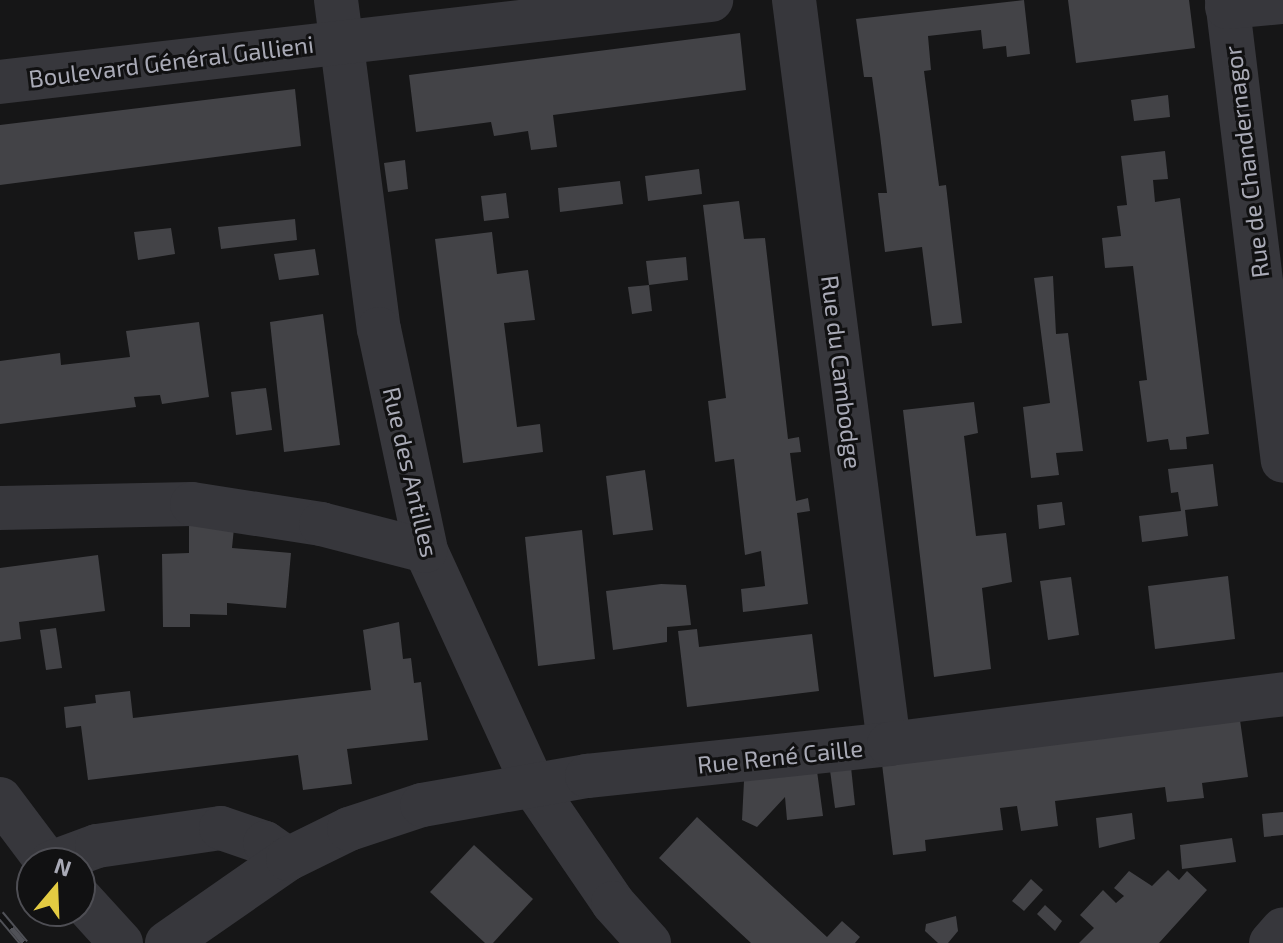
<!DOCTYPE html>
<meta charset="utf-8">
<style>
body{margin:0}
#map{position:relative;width:1283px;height:943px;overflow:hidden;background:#161617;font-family:"Exo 2",sans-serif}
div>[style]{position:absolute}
.building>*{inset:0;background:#434347}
.minor>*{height:44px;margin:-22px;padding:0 22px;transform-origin:22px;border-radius:22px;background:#37373c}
.rail>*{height:9px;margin-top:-4.5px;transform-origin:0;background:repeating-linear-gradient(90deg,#111112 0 18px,#505157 0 36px);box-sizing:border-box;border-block:2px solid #505157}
span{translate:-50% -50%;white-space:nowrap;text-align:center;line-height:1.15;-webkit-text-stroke:6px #111112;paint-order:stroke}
.street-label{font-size:24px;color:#a9aab6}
.north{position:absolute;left:16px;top:847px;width:80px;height:80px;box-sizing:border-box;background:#111112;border:2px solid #4e4e54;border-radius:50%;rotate:19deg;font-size:22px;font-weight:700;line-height:32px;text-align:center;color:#a9aab6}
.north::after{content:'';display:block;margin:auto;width:28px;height:36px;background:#e3cb42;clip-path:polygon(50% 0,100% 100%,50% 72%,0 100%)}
</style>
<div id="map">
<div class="building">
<i style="clip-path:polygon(1024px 0,1030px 54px,1007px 57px,1006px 46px,983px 49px,981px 30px,928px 36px,931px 70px,924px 71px,939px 186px,946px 185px,962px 323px,932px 326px,922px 247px,885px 252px,878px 193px,887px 193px,880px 135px,872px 77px,864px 77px,856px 19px)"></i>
<i style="clip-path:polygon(1068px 0,1189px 0,1195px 48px,1076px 63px)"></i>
<i style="clip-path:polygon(740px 33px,746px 90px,553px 115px,557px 147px,531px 150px,528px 131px,494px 136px,491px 122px,416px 132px,409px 75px)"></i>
<i style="clip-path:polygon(295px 89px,301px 146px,0 185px,0 125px)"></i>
<i style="clip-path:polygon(1168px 95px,1170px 117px,1134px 121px,1131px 100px)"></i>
<i style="clip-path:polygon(1165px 151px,1168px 179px,1153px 180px,1155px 202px,1180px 198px,1209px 434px,1186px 437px,1187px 449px,1170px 450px,1168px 439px,1147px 442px,1139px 381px,1147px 380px,1133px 266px,1105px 268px,1102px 238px,1121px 236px,1117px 206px,1127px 205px,1121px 156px)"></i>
<i style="clip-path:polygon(405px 160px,408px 189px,388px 192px,384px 163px)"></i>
<i style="clip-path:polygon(699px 169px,702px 194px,648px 201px,645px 176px)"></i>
<i style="clip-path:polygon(620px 181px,623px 204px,560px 212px,558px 188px)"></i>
<i style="clip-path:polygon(506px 193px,509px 218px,484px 221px,481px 196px)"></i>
<i style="clip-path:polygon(739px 201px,744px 239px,765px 238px,788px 439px,799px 437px,801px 452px,790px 453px,796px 501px,808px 498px,810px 511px,797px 513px,808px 604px,743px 612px,741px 589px,765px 586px,761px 551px,745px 555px,734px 459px,715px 462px,708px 401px,726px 398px,703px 205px)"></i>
<i style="clip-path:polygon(295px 219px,297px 240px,221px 249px,218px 227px)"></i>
<i style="clip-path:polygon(171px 228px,175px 254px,138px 260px,134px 232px)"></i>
<i style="clip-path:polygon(492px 232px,497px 274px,528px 270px,535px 320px,504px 323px,517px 427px,540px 424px,543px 452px,463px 463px,435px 239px)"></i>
<i style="clip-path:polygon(315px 249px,319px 275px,279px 280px,274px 254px)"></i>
<i style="clip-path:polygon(686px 257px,688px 280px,649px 285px,646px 261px)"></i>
<i style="clip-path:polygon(1053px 276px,1056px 334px,1068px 333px,1083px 451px,1056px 453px,1059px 475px,1031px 478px,1023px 407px,1050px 403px,1034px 278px)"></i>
<i style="clip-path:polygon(649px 285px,652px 311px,632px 314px,628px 287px)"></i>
<i style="clip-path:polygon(323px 314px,340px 445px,284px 452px,270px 322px)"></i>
<i style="clip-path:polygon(199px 322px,209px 397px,162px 404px,160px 395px,134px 397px,136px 407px,0 424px,0 361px,60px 353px,61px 365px,130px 357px,126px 331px)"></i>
<i style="clip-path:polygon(266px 388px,272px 430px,236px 435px,231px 392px)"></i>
<i style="clip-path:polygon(974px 402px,978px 433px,964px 436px,976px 536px,1006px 533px,1012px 582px,982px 588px,991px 669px,934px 677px,903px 410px)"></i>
<i style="clip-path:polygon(1213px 464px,1218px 506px,1185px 510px,1188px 536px,1142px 542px,1139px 516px,1181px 511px,1178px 492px,1171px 493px,1168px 469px)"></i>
<i style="clip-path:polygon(645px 470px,653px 530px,613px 535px,606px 476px)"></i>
<i style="clip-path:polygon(1062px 502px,1065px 525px,1039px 529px,1037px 505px)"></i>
<i style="clip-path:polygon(189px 523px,234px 528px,232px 548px,291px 553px,286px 608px,227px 603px,227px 615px,190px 614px,190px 627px,163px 627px,162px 554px,189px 553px)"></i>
<i style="clip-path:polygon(582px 530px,595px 659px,538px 666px,525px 537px)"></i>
<i style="clip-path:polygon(98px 555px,105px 611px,19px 622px,21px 639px,0 642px,0 568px)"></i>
<i style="clip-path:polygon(1228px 576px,1235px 639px,1155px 649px,1148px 586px)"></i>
<i style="clip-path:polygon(1071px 577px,1079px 635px,1048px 640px,1040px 581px)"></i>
<i style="clip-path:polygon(661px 584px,686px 585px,691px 625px,667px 627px,667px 642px,613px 650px,606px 591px)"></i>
<i style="clip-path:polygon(399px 622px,403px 659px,411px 658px,414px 683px,421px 682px,428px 740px,347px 749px,352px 784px,303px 790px,298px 755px,88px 780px,81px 726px,66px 728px,64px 707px,96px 703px,95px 695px,130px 691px,133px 718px,371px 690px,363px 630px)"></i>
<i style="clip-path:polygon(56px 628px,62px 668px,46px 670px,40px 630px)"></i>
<i style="clip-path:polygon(697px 629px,699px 647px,812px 634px,819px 691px,687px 707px,678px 631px)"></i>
<i style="clip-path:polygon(1240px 720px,1248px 777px,1202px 783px,1204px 798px,1167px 802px,1165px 787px,1055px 801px,1058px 826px,1021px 831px,1017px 806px,1000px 808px,1003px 830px,925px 840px,926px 851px,893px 855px,882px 764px)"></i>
<i style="clip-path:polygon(851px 767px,855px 805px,835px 808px,830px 770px)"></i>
<i style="clip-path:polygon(817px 771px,823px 816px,787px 820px,785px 797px,757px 827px,742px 820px,744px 781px)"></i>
<i style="clip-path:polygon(1283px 812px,1283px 835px,1264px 837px,1262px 814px)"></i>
<i style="clip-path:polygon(1132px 813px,1135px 839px,1099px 848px,1096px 818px)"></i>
<i style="clip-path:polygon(697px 817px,827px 937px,842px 921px,860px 937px,855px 943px,751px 943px,659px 858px)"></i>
<i style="clip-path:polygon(1232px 838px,1236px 862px,1182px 869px,1180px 845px)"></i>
<i style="clip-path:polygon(474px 845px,533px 899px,493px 943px,485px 943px,430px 892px)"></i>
<i style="clip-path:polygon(1168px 870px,1179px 880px,1187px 871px,1207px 890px,1159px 943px,1079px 943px,1094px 928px,1080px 915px,1103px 890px,1116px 903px,1124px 896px,1114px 888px,1129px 871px,1152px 886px)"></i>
<i style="clip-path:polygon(1031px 879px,1043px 890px,1024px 911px,1012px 901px)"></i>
<i style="clip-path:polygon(1045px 905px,1062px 921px,1055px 931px,1037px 914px)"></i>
<i style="clip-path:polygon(956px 916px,958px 931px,948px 943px,938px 943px,925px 931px,926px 924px)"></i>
</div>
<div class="minor">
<i style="left:336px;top:0;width:332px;rotate:82.6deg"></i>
<i style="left:379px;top:329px;width:227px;rotate:78deg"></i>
<i style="left:426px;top:551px;width:260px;rotate:65.4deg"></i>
<i style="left:534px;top:787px;width:140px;rotate:55.7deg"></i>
<i style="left:613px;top:903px;width:54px;rotate:48deg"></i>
<i style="left:794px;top:0;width:750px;rotate:82.72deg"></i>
<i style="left:1227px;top:0;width:464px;rotate:83.1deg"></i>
<i style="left:1227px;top:7px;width:56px;rotate:-5.1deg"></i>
<i style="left:0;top:82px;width:716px;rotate:-6.58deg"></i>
<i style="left:0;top:508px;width:192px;rotate:-1.2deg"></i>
<i style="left:192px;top:504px;width:131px;rotate:8.8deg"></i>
<i style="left:321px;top:524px;width:108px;rotate:14.4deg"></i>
<i style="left:0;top:799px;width:80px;rotate:53.1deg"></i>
<i style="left:51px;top:863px;width:49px;rotate:-20.3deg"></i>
<i style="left:97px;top:846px;width:125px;rotate:-8.3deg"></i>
<i style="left:221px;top:828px;width:46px;rotate:18.8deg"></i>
<i style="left:265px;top:843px;width:28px;rotate:35deg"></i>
<i style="left:80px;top:898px;width:61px;rotate:47.7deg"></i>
<i style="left:167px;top:943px;width:147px;rotate:-34.8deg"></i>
<i style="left:288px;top:859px;width:68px;rotate:-26.2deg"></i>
<i style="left:349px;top:829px;width:77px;rotate:-18.2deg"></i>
<i style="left:422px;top:805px;width:168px;rotate:-10deg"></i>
<i style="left:587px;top:776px;width:304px;rotate:-6deg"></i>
<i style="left:889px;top:744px;width:397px;rotate:-7.2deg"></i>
<i style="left:1271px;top:943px;width:18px;rotate:-49deg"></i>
</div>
<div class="rail">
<i style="left:0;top:914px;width:38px;rotate:50deg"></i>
</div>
<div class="street-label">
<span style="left:171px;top:61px;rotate:-7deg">Boulevard Général Gallieni</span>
<span style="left:1246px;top:162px;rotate:-97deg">Rue de Chandernagor</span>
<span style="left:842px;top:372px;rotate:83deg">Rue du Cambodge</span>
<span style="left:411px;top:472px;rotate:77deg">Rue des Antilles</span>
<span style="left:780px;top:756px;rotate:-6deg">Rue René Caille</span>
</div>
<div class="north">N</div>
</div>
